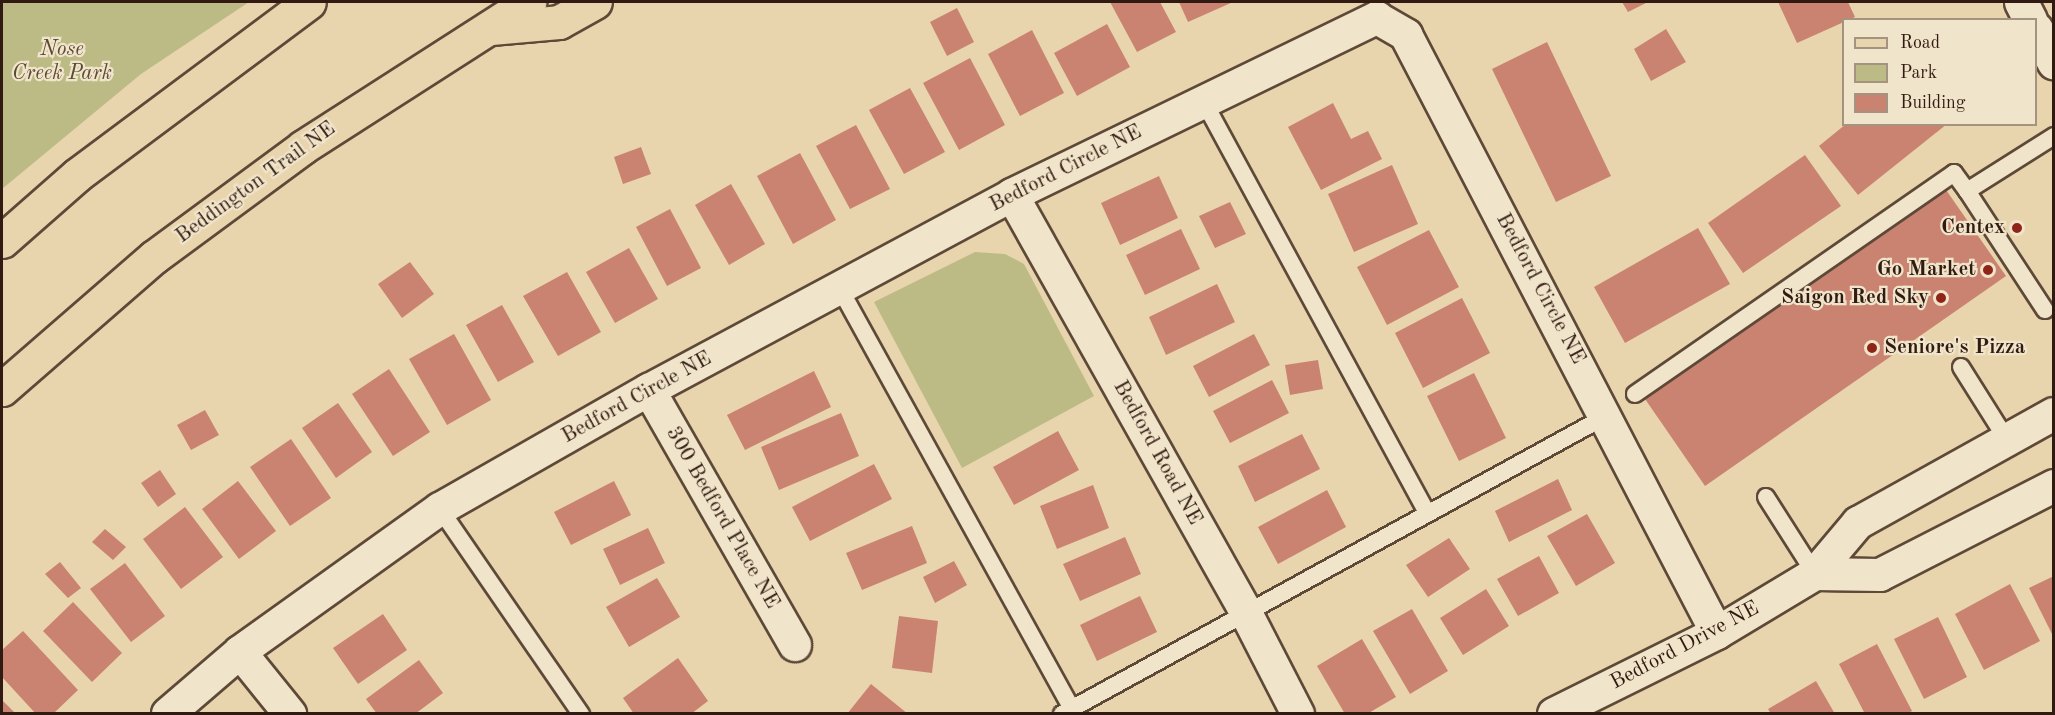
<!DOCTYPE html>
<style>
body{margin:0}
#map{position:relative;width:2055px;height:715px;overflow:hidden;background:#e8d5ae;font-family:"Old Standard TT",serif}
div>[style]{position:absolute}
.green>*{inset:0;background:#bdbb85}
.building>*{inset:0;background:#ca8371}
.roads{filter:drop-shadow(2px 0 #5e4938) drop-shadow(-2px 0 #5e4938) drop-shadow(0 2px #5e4938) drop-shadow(0 -2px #5e4938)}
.service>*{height:16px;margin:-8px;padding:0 8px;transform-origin:8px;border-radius:8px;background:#f0e4ca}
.minor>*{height:32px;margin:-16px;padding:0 16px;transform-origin:16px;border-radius:16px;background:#f0e4ca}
.secondary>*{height:33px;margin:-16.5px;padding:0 16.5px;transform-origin:16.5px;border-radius:16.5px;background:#f0e4ca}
.primary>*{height:33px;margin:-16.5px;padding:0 16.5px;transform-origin:16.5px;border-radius:16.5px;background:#e8d5ae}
.dots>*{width:16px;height:16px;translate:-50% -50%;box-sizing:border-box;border:3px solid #f0e4ca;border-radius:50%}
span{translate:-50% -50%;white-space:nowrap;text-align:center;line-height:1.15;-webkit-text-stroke:4.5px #f0e4ca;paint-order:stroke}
.park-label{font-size:21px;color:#5a4a34;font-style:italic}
.street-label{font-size:21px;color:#301a11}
.poi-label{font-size:21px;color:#301a11;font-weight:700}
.right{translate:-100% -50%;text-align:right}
.left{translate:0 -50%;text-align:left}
.frame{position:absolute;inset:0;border:3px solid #301a11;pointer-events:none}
.legend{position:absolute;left:1842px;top:18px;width:195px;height:108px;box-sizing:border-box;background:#f0e4ca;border:2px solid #a39380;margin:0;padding:8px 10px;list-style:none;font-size:18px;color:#301a11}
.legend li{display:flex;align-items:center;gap:12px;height:30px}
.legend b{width:30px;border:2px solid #a39380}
</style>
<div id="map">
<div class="green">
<i style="clip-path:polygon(2px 2px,249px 2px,141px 74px,2px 189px)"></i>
<i style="clip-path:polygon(975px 252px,1005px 254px,1024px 264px,1094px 396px,962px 468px,874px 302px)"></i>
</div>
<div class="building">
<i style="clip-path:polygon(1110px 2px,1160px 2px,1176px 32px,1137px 52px)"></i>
<i style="clip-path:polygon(1179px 2px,1233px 2px,1188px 22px)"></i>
<i style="clip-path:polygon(1622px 2px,1648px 2px,1628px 12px)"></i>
<i style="clip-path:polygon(1778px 2px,1848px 2px,1855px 17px,1797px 43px)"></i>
<i style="clip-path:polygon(957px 8px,974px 42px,947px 56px,930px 22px)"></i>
<i style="clip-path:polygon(1107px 24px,1130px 67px,1077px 96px,1054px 53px)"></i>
<i style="clip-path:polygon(1666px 29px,1686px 62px,1651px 81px,1634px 49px)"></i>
<i style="clip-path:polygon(1032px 30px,1064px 93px,1020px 116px,988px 54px)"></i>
<i style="clip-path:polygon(1547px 42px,1611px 176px,1556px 202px,1492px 69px)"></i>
<i style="clip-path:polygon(970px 58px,1005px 125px,959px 150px,923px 83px)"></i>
<i style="clip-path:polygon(910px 88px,945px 152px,904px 174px,869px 110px)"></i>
<i style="clip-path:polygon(1333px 103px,1351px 139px,1368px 131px,1382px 159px,1321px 190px,1288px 127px)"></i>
<i style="clip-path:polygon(1846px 124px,1947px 124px,1858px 195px,1819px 146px)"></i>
<i style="clip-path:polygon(856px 125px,890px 189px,850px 209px,816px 146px)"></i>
<i style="clip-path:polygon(641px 147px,651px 174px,623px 184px,614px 157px)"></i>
<i style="clip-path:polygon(800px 153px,836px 220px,793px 244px,757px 176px)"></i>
<i style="clip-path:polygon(1805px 155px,1841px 206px,1743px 273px,1708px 223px)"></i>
<i style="clip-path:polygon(1392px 165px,1418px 224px,1354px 252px,1328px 194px)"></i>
<i style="clip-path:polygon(1159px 176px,1178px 218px,1120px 245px,1101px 203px)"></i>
<i style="clip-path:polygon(731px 184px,765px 244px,729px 265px,695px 205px)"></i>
<i style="clip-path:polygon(1944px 187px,2006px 276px,1705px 486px,1643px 396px)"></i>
<i style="clip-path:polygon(1230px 202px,1246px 234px,1215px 248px,1199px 216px)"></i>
<i style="clip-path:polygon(670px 209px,701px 268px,667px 286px,636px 227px)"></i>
<i style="clip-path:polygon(1698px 228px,1730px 284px,1625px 343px,1594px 287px)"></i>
<i style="clip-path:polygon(1181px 229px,1200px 269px,1145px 295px,1126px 255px)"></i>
<i style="clip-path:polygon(1429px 230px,1459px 287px,1387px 325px,1357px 267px)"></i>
<i style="clip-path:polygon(629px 248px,658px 299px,615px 323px,586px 272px)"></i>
<i style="clip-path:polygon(410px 262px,434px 294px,402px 318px,378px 284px)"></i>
<i style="clip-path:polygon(567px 272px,601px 332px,558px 356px,523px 296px)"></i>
<i style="clip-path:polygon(1217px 284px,1235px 322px,1166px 355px,1149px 317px)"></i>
<i style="clip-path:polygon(1462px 298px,1490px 353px,1423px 388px,1395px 333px)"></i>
<i style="clip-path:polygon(502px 305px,534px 362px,498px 382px,466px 325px)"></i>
<i style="clip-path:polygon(454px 334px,491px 400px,447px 425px,409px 359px)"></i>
<i style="clip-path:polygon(1254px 334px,1270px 365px,1209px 397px,1193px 366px)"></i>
<i style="clip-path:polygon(1318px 360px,1323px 389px,1290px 395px,1285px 365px)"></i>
<i style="clip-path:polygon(389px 369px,430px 432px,393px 456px,352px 394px)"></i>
<i style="clip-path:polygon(814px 371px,831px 407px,745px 450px,727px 415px)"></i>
<i style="clip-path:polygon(1474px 373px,1506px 438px,1459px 461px,1427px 396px)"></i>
<i style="clip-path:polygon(1272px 380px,1289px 413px,1230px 443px,1213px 411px)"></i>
<i style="clip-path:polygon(338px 403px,372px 452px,336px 478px,302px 428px)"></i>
<i style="clip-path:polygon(205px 410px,219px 435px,191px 450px,177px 425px)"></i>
<i style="clip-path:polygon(841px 413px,859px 456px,779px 490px,761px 447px)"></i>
<i style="clip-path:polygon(1058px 431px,1079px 470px,1014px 505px,993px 467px)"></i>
<i style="clip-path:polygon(1302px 434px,1320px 469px,1255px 502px,1238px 466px)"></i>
<i style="clip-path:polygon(291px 439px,331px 498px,290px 526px,250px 467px)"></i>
<i style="clip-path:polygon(874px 464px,892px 499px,810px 541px,792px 507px)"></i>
<i style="clip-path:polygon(160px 470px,176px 494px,158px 507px,141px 483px)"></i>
<i style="clip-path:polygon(1558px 479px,1572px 510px,1509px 542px,1495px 511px)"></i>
<i style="clip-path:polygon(238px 481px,276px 531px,239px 559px,202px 509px)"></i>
<i style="clip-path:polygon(614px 481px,631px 515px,571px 545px,554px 512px)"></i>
<i style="clip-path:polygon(1093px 485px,1109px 528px,1057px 549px,1040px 506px)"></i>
<i style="clip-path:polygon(1327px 490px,1346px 527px,1278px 564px,1258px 527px)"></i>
<i style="clip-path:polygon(185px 507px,223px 557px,181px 589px,143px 539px)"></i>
<i style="clip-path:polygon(1587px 514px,1615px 563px,1576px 586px,1547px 536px)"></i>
<i style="clip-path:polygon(912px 526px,927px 563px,862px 590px,846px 553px)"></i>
<i style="clip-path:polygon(648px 528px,665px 563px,620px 585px,603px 549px)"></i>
<i style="clip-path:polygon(105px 529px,126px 547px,113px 560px,92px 542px)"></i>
<i style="clip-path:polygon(1125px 537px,1141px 574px,1080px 601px,1063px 564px)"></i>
<i style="clip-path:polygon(1449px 538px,1470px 569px,1428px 597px,1406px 565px)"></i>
<i style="clip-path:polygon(1539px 556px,1559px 593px,1518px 616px,1497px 579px)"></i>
<i style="clip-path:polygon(954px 561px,967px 585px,935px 603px,923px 577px)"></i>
<i style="clip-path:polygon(60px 562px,81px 588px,68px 598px,45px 574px)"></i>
<i style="clip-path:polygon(125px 563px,165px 616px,131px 642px,90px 589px)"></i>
<i style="clip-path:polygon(2054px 576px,2054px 638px,2029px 588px)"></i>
<i style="clip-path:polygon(657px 578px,680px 617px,629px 647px,606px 607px)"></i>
<i style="clip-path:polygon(2010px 584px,2040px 641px,1984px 670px,1955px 614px)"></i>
<i style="clip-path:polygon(1486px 589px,1509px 626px,1463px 655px,1440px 618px)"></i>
<i style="clip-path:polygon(1140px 596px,1157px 632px,1097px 661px,1080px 625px)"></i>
<i style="clip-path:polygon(73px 602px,122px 653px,92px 682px,43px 631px)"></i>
<i style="clip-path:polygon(1412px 609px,1448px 671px,1410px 694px,1373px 631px)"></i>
<i style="clip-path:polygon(383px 614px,407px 650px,358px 684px,333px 648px)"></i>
<i style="clip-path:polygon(899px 616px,938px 621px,932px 673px,892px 668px)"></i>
<i style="clip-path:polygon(1938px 617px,1967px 677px,1924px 699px,1894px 639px)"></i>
<i style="clip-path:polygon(23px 631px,78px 690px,53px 714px,36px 714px,2px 677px,2px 650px)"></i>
<i style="clip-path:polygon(1362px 639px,1396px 697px,1367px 714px,1345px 714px,1317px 666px)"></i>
<i style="clip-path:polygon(1877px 644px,1912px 711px,1907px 714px,1865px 714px,1839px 664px)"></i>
<i style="clip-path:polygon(678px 658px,708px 701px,691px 714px,634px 714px,623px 698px)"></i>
<i style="clip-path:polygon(419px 660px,443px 693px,415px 714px,377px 714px,366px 699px)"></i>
<i style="clip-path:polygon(1816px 681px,1835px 714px,1771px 714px,1768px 709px)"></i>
<i style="clip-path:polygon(871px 684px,908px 714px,847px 714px)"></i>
<i style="clip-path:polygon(2px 700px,16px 714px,2px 714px)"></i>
</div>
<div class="roads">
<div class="service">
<i style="left:1203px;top:100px;width:468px;rotate:61.5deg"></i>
<i style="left:839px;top:287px;width:480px;rotate:61.1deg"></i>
<i style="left:2045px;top:310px;width:142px;rotate:-123.2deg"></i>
<i style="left:1967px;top:191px;width:103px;rotate:-32.3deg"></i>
<i style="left:1961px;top:367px;width:86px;rotate:57.8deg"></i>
<i style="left:1635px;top:394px;width:388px;rotate:-34.7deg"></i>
<i style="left:1954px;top:173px;width:22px;rotate:54deg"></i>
<i style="left:1766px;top:497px;width:91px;rotate:57.5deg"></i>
<i style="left:440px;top:509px;width:249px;rotate:55.5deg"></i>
<i style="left:1062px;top:714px;width:620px;rotate:-28.71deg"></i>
</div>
<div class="minor">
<i style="left:1012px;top:195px;width:477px;rotate:60.7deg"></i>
<i style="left:1245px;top:611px;width:116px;rotate:62.8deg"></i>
<i style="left:649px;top:390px;width:294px;rotate:60.2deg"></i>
<i style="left:1815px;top:574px;width:65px;rotate:0.9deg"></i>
<i style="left:1880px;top:575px;width:195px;rotate:-27.1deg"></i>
<i style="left:240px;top:652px;width:80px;rotate:51.1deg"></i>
<i style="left:168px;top:714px;width:95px;rotate:-40.7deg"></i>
<i style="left:240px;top:652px;width:246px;rotate:-35.6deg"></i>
<i style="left:440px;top:509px;width:241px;rotate:-29.7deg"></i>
<i style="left:649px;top:390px;width:412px;rotate:-28.2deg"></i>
<i style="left:1012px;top:195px;width:406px;rotate:-25.9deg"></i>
<i style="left:1377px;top:18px;width:34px;rotate:30deg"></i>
<i style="left:1406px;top:35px;width:674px;rotate:62.52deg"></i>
<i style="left:1554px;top:714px;width:182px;rotate:-26.4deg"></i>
<i style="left:1717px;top:633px;width:114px;rotate:-31deg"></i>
<i style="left:1815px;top:574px;width:67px;rotate:-49.9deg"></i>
<i style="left:1858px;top:523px;width:224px;rotate:-29.1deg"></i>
</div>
<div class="secondary">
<i style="left:2021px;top:2px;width:20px;rotate:63deg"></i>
<i style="left:2036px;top:29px;width:38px;rotate:62deg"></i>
</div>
<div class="primary">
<i style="left:491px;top:28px;width:68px;rotate:-5deg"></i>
<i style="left:559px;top:22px;width:41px;rotate:-29.1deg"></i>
<i style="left:2px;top:241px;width:100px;rotate:-41.3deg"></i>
<i style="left:77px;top:175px;width:289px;rotate:-36.7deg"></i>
<i style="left:2px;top:389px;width:201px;rotate:-41deg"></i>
<i style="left:154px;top:257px;width:185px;rotate:-36.4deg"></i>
<i style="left:303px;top:147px;width:269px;rotate:-32.7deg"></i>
</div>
</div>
<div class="dots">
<i style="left:2017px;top:228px;background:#8f2418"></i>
<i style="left:1988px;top:270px;background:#8f2418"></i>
<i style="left:1941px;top:298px;background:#8f2418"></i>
<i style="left:1872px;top:348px;background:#8f2418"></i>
</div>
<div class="park-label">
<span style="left:62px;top:62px">Nose<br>Creek Park</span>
</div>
<div class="street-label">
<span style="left:1066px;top:169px;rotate:-27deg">Bedford Circle NE</span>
<span style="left:256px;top:183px;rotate:-36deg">Beddington Trail NE</span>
<span style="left:1540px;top:289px;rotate:62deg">Bedford Circle NE</span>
<span style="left:637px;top:398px;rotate:-29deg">Bedford Circle NE</span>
<span style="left:1157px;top:453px;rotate:61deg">Bedford Road NE</span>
<span style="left:722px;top:518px;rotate:60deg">300 Bedford Place NE</span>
<span style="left:1685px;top:646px;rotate:-28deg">Bedford Drive NE</span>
</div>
<div class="poi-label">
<span class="right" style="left:2005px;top:228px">Centex</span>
<span class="right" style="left:1976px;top:270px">Go Market</span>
<span class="right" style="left:1929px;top:298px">Saigon Red Sky</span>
<span class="left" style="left:1884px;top:348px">Seniore's Pizza</span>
</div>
<div class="frame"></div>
<ul class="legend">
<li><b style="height:8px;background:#e8d5ae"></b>Road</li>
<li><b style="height:16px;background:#bdbb85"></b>Park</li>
<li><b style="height:16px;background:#ca8371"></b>Building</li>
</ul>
</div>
